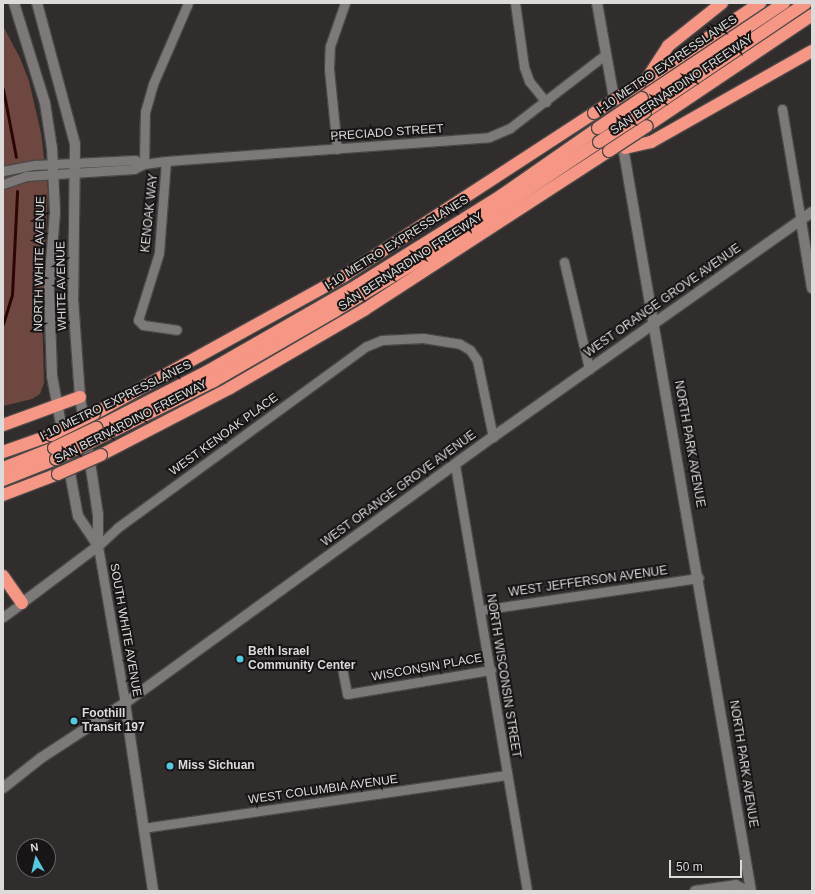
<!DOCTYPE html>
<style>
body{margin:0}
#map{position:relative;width:815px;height:894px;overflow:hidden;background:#302d2c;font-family:Arial,sans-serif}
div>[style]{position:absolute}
.green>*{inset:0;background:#6e4740}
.stream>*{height:3px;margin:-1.5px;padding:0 1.5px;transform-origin:1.5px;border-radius:1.5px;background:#2a0704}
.roads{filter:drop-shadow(1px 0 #4b4847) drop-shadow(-1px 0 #4b4847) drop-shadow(0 1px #4b4847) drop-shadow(0 -1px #4b4847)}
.minor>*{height:9px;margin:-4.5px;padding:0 4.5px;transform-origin:4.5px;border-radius:4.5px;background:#7d7978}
.tertiary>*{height:10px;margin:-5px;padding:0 5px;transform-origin:5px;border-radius:5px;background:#7d7978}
.secondary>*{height:10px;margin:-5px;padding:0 5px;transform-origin:5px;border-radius:5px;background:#7d7978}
.motorway>*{height:12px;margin:-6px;padding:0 6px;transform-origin:6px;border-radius:6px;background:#f69685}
.bridges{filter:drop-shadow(1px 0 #4b4847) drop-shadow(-1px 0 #4b4847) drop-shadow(0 1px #4b4847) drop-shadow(0 -1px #4b4847)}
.motorway-bridge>*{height:12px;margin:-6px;padding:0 6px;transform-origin:6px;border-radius:6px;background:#f69685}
.dots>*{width:11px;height:11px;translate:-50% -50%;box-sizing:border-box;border:2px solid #171515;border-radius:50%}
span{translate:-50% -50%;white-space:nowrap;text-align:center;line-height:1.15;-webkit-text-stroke:4px #171515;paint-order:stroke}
.street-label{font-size:12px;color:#dddbda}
.poi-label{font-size:12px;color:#dddbda;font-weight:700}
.left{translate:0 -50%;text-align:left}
.frame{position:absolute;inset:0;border:4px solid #dddbda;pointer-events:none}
.north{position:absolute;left:16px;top:838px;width:40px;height:40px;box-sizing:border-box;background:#171515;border:1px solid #666464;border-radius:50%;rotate:352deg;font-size:11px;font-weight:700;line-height:16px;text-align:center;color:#dddbda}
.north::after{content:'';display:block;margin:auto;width:14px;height:18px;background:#56c9e1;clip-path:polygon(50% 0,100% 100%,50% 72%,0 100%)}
.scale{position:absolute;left:669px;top:860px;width:73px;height:18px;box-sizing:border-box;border:2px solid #dddbda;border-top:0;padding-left:5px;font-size:12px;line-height:14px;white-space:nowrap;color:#dddbda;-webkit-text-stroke:3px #171515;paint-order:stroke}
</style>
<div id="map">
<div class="green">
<i style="clip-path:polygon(3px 26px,20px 58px,29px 81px,41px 133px,48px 191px,42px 307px,44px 383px,40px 394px,32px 399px,3px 406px)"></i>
</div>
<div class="stream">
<i style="left:3px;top:89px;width:69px;rotate:79.2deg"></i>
<i style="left:3px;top:324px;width:30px;rotate:-73deg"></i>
<i style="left:12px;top:295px;width:104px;rotate:-87.2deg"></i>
</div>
<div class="roads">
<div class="minor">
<i style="left:515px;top:3px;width:65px;rotate:82deg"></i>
<i style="left:524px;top:67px;width:15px;rotate:70deg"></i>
<i style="left:529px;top:81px;width:27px;rotate:51deg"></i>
<i style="left:782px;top:109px;width:114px;rotate:80.4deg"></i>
<i style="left:337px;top:149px;width:80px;rotate:-95.7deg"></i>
<i style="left:329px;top:69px;width:23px;rotate:-88deg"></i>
<i style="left:330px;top:46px;width:46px;rotate:-70.8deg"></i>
<i style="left:166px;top:161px;width:92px;rotate:94.4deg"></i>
<i style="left:159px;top:253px;width:70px;rotate:107.4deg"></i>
<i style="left:138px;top:320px;width:7px;rotate:45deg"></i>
<i style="left:143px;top:325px;width:34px;rotate:8deg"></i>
<i style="left:144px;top:164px;width:52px;rotate:-88.9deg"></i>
<i style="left:145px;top:112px;width:29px;rotate:-74deg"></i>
<i style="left:153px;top:84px;width:88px;rotate:-66.6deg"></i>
<i style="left:3px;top:171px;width:33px;rotate:-11deg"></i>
<i style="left:35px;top:165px;width:100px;rotate:-2.9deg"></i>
<i style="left:135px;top:160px;width:10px;rotate:24deg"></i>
<i style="left:3px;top:184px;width:24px;rotate:-19deg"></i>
<i style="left:26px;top:176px;width:108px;rotate:-3.7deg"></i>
<i style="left:134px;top:169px;width:11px;rotate:-27deg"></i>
<i style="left:144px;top:164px;width:22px;rotate:-8deg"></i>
<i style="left:166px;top:161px;width:324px;rotate:-4.2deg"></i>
<i style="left:489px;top:137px;width:23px;rotate:-23deg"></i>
<i style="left:510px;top:128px;width:121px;rotate:-37.6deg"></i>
<i style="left:564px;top:262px;width:110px;rotate:76.8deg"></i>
<i style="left:455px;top:465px;width:432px;rotate:80.4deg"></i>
<i style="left:481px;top:610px;width:220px;rotate:-8.4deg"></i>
<i style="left:3px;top:617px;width:24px;rotate:-36deg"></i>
<i style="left:342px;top:668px;width:26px;rotate:79deg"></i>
<i style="left:347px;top:694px;width:146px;rotate:-9.5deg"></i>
<i style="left:125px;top:703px;width:159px;rotate:-99.8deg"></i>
<i style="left:98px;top:546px;width:26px;rotate:-43deg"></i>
<i style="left:117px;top:528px;width:309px;rotate:-36.1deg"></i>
<i style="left:367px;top:346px;width:16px;rotate:-22deg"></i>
<i style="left:382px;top:340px;width:41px;rotate:-2.8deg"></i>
<i style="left:423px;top:338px;width:37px;rotate:9deg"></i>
<i style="left:460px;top:344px;width:12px;rotate:31deg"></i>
<i style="left:470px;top:350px;width:12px;rotate:55deg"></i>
<i style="left:477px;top:360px;width:79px;rotate:78.3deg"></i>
<i style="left:143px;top:828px;width:368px;rotate:-8.3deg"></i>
</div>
<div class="tertiary">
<i style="left:597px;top:3px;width:120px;rotate:79.9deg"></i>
<i style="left:622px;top:141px;width:761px;rotate:80.24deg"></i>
<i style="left:801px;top:221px;width:68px;rotate:80.7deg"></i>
<i style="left:125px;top:703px;width:190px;rotate:81.5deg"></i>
<i style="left:3px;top:788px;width:48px;rotate:-38.3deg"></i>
<i style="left:41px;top:758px;width:100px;rotate:-33.2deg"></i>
<i style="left:125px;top:703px;width:454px;rotate:-35.9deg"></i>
<i style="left:493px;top:437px;width:390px;rotate:-35.2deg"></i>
<i style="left:695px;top:891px;width:41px;rotate:-8.3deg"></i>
<i style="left:736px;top:885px;width:13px;rotate:29deg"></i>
</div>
<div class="secondary">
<i style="left:14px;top:3px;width:105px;rotate:72.8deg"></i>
<i style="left:45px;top:103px;width:46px;rotate:81.2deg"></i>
<i style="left:52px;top:148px;width:64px;rotate:87.3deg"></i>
<i style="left:55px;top:212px;width:77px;rotate:94.5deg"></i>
<i style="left:49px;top:289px;width:87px;rotate:88deg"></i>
<i style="left:52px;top:376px;width:142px;rotate:79.5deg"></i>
<i style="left:78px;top:516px;width:36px;rotate:56deg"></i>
<i style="left:37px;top:3px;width:146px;rotate:74.9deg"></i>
<i style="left:75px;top:144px;width:155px;rotate:90.7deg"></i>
<i style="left:73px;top:299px;width:98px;rotate:85.9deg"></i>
<i style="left:80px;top:397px;width:119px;rotate:81.3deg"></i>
<i style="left:98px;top:515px;width:31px;rotate:90deg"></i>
<i style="left:22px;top:603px;width:95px;rotate:-36.9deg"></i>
</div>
<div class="motorway">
<i style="left:650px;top:74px;width:33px;rotate:-57deg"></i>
<i style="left:668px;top:46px;width:69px;rotate:-38.5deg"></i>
<i style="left:639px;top:84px;width:146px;rotate:-33.8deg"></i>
<i style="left:642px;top:98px;width:171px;rotate:-33.8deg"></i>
<i style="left:645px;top:112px;width:194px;rotate:-34.1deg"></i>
<i style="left:647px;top:126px;width:199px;rotate:-33.9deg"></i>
<i style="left:625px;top:148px;width:27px;rotate:-13deg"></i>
<i style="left:651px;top:142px;width:185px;rotate:-29.5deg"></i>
<i style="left:94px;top:414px;width:286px;rotate:-28.9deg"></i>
<i style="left:344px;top:276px;width:298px;rotate:-33.1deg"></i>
<i style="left:3px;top:425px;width:82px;rotate:-20deg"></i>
<i style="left:96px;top:428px;width:126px;rotate:-27deg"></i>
<i style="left:208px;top:371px;width:173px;rotate:-29.8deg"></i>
<i style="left:358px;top:285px;width:170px;rotate:-32deg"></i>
<i style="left:502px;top:195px;width:117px;rotate:-34.9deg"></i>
<i style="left:109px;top:433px;width:117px;rotate:-26.3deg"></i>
<i style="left:214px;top:381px;width:140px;rotate:-30deg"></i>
<i style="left:335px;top:311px;width:132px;rotate:-31deg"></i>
<i style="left:448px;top:243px;width:182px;rotate:-33.8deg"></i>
<i style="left:3px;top:452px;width:51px;rotate:-19.5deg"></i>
<i style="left:101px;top:455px;width:145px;rotate:-27.4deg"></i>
<i style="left:230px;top:388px;width:155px;rotate:-30.2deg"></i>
<i style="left:364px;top:310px;width:292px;rotate:-33deg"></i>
<i style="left:3px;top:468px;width:55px;rotate:-21.4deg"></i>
<i style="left:3px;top:480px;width:57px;rotate:-21.6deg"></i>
<i style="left:3px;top:495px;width:59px;rotate:-20.9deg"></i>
<i style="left:3px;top:576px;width:33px;rotate:55deg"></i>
</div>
</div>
<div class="bridges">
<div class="motorway-bridge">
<i style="left:594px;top:113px;width:54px;rotate:-32.8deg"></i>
<i style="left:598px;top:128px;width:53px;rotate:-34.3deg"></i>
<i style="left:599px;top:142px;width:55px;rotate:-33.1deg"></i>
<i style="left:609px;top:151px;width:45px;rotate:-33.3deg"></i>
<i style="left:51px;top:435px;width:48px;rotate:-26deg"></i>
<i style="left:54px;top:448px;width:47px;rotate:-25.5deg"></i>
<i style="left:56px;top:459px;width:59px;rotate:-26.1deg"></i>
<i style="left:58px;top:474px;width:47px;rotate:-23.8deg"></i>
</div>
</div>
<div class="dots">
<i style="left:240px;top:659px;background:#56c9e1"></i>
<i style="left:74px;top:721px;background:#56c9e1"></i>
<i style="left:170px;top:766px;background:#56c9e1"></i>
</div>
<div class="street-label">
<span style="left:667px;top:65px;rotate:-34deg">I-10 METRO EXPRESSLANES</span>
<span style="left:682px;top:85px;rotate:-34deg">SAN BERNARDINO FREEWAY</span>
<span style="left:387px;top:133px;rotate:-4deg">PRECIADO STREET</span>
<span style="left:150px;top:213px;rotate:-84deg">KENOAK WAY</span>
<span style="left:397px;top:243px;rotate:-32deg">I-10 METRO EXPRESSLANES</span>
<span style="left:411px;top:262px;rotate:-33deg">SAN BERNARDINO FREEWAY</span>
<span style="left:40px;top:264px;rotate:-89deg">NORTH WHITE AVENUE</span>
<span style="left:62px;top:286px;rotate:-91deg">WHITE AVENUE</span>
<span style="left:663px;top:301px;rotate:-35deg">WEST ORANGE GROVE AVENUE</span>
<span style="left:116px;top:401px;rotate:-26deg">I-10 METRO EXPRESSLANES</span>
<span style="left:131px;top:422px;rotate:-27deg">SAN BERNARDINO FREEWAY</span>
<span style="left:224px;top:435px;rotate:-36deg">WEST KENOAK PLACE</span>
<span style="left:689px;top:444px;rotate:80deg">NORTH PARK AVENUE</span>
<span style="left:399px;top:489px;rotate:-36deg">WEST ORANGE GROVE AVENUE</span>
<span style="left:588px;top:582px;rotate:-8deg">WEST JEFFERSON AVENUE</span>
<span style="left:125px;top:630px;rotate:80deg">SOUTH WHITE AVENUE</span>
<span style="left:427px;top:668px;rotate:-10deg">WISCONSIN PLACE</span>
<span style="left:503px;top:676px;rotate:81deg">NORTH WISCONSIN STREET</span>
<span style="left:743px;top:764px;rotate:81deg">NORTH PARK AVENUE</span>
<span style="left:323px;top:790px;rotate:-8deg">WEST COLUMBIA AVENUE</span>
</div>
<div class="poi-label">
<span class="left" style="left:248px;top:659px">Beth Israel<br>Community Center</span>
<span class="left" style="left:82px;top:721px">Foothill<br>Transit 197</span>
<span class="left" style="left:178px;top:766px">Miss Sichuan</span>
</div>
<div class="frame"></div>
<div class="north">N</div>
<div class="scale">50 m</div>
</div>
